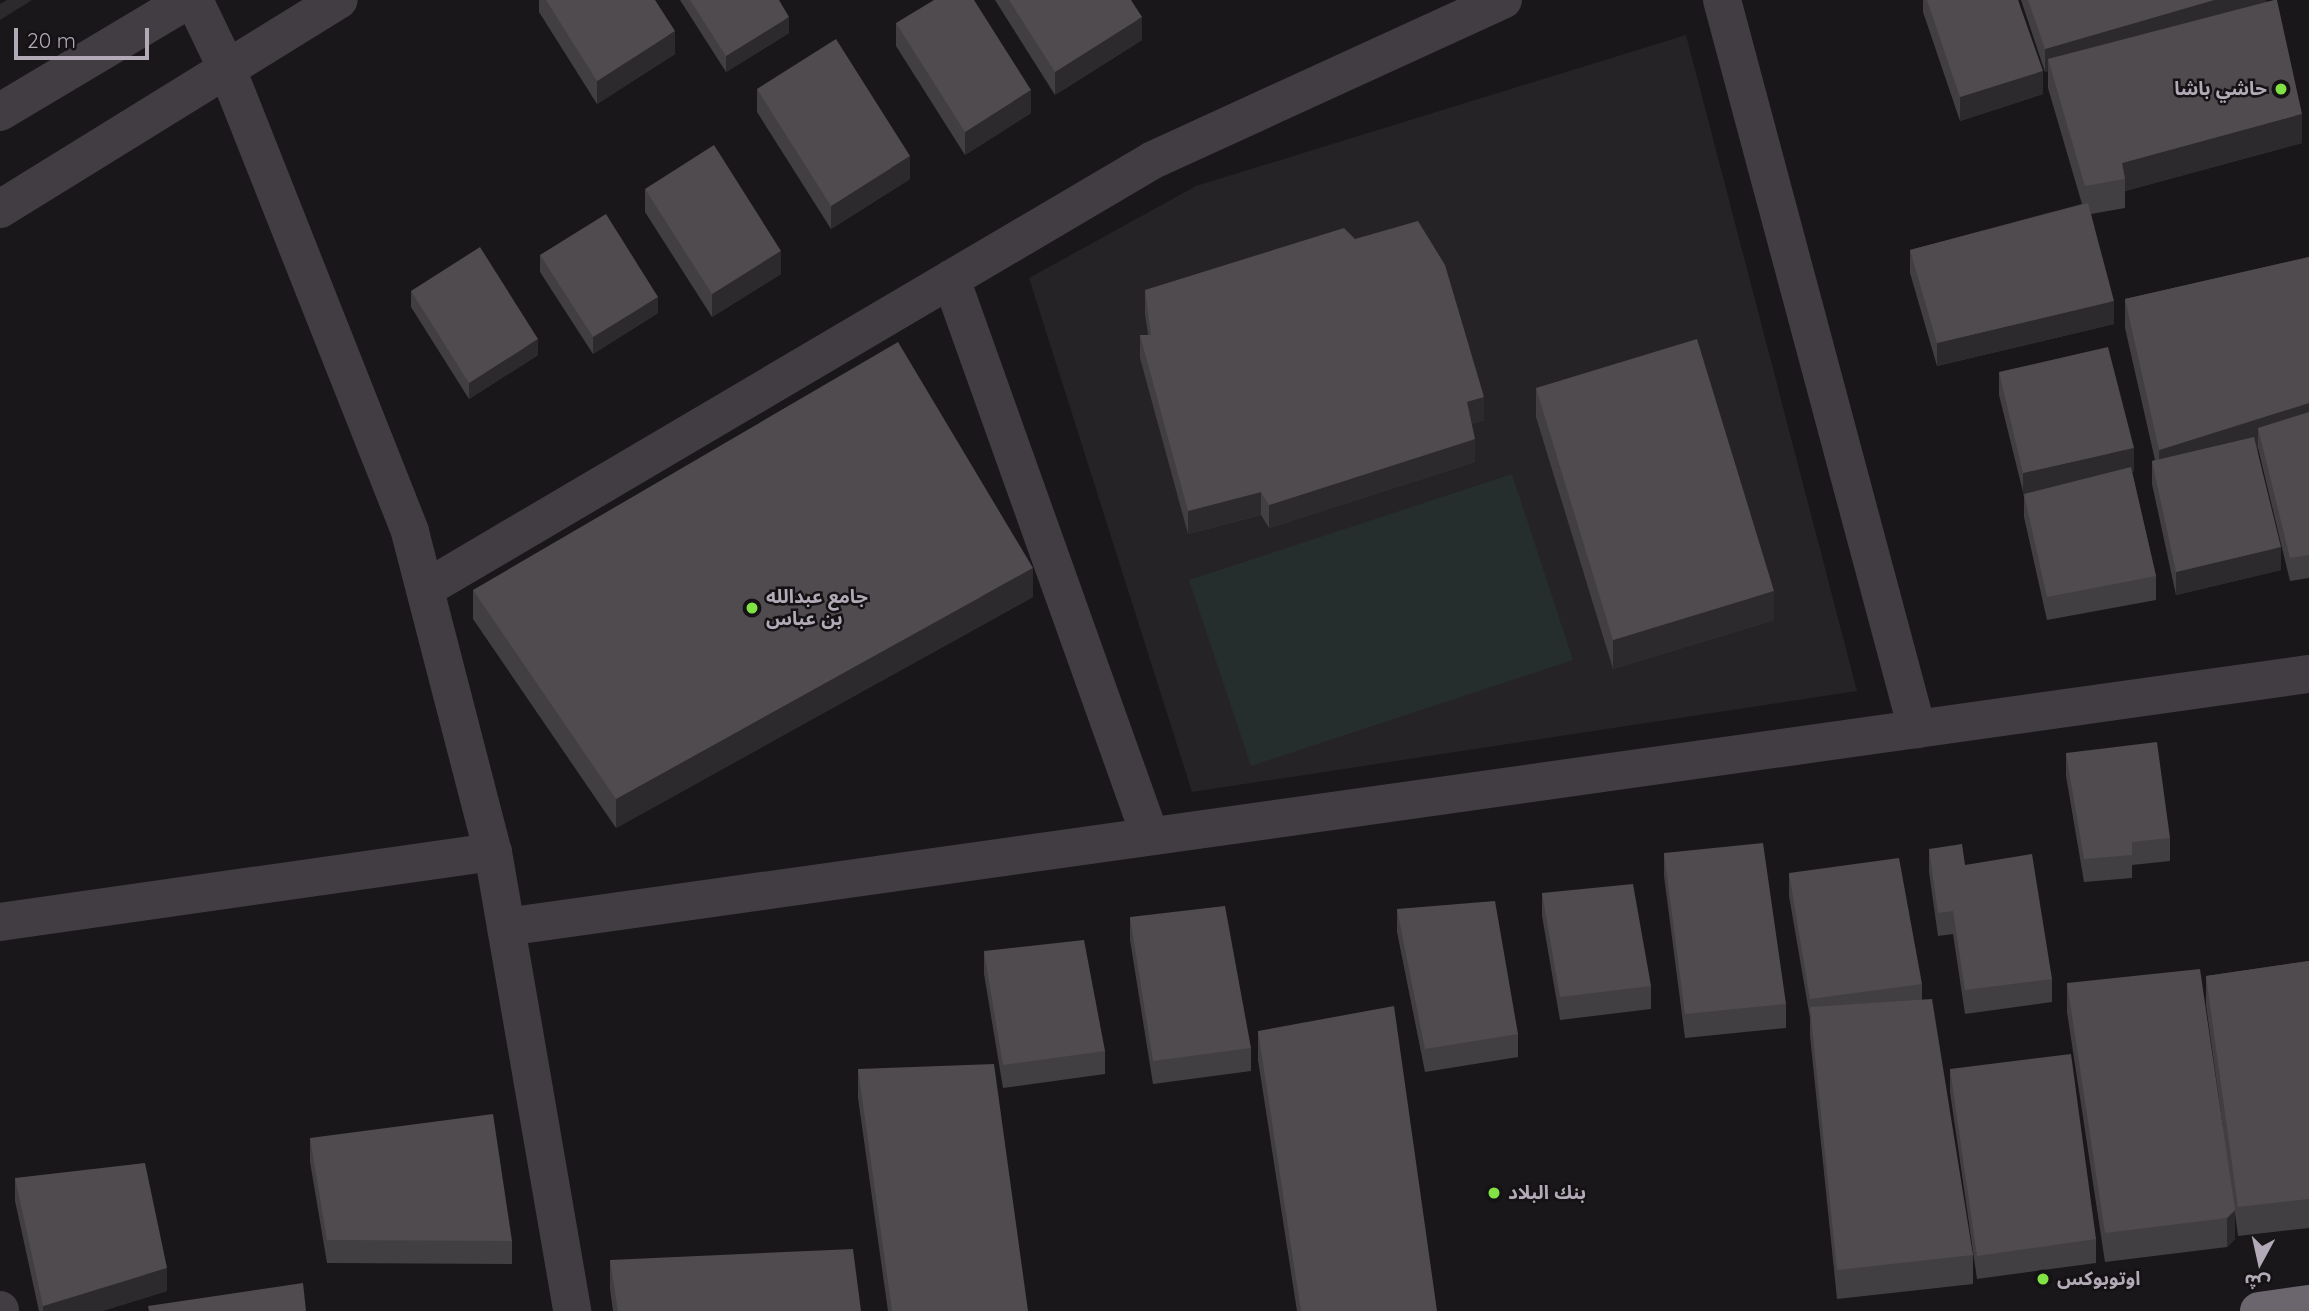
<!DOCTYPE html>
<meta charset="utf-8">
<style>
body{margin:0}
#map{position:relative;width:2309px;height:1311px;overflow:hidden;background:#191719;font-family:Quicksand,"Noto Sans Arabic",sans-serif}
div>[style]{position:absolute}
.built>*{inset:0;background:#252326}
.green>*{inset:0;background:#252d2d}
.minor>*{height:38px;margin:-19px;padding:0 19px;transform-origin:19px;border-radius:19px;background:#413d42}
.highway>*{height:38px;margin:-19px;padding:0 19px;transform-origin:19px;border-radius:19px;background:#6b656e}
.wall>*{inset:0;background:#423f43}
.shaded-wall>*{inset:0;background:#2d2a2d}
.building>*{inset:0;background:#4f4b4f}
.dots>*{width:19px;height:19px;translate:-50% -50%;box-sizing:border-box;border:4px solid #141214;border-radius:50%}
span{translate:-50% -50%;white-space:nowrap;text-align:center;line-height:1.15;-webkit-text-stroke:5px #141214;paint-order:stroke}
.poi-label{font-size:19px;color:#b3aab7;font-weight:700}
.right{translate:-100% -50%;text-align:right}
.left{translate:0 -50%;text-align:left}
.north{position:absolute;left:2225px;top:1227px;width:70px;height:70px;-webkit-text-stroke:5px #141214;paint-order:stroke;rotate:188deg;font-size:19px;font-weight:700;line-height:28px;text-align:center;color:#b3aab7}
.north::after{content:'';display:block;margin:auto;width:24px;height:32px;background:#b3aab7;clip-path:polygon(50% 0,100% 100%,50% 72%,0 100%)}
.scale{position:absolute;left:14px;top:28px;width:135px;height:32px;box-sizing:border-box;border:4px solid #b3aab7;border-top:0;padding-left:9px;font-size:21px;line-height:24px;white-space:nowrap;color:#b3aab7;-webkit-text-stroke:5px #141214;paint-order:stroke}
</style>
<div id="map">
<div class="built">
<i style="clip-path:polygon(1686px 35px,1857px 691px,1192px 792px,1029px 278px,1196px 186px)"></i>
</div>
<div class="green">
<i style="clip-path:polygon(1512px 474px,1573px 660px,1251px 766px,1189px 580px)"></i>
</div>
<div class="minor">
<i style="left:194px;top:0;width:76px;rotate:64.4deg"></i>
<i style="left:227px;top:69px;width:498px;rotate:68.4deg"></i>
<i style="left:410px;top:532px;width:331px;rotate:75.5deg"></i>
<i style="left:493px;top:852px;width:466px;rotate:80.2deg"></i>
<i style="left:1722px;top:0;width:755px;rotate:75.02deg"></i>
<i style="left:0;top:112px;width:219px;rotate:-30.8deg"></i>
<i style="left:0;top:209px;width:398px;rotate:-31.7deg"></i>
<i style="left:951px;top:279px;width:591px;rotate:70.34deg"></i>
<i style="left:425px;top:589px;width:845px;rotate:-30.51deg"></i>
<i style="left:1153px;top:160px;width:385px;rotate:-24.6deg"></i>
<i style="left:0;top:922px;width:498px;rotate:-8.1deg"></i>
<i style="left:506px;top:927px;width:1821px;rotate:-7.99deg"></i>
<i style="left:0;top:1310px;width:1px;rotate:90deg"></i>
</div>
<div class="highway">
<i style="left:2259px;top:1311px;width:50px;rotate:-8deg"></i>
</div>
<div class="wall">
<i style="clip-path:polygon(539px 0,655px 0,675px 54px,597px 104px,539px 12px)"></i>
<i style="clip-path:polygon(680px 0,779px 0,789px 33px,726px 72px)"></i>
<i style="clip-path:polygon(995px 0,1131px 0,1142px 40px,1055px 95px)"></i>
<i style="clip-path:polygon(1923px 0,2018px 0,2043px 94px,1960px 121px,1923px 12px)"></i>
<i style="clip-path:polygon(2021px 0,2266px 0,2302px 143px,2125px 191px,2125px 208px,2091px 214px,2114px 324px,1937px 366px,1910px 273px,1910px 250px,2082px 204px,2048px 88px,2048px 71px,2045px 72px)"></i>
<i style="clip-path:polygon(896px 23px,1031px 113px,965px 155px,896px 46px)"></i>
<i style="clip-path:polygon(757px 89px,910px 179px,831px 229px,757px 112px)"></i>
<i style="clip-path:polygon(645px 189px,781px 274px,712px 317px,645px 212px)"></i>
<i style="clip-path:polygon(540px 255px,658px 313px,593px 354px,540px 272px)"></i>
<i style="clip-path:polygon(2309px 257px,2309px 578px,2290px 581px,2258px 448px,2257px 449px,2281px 570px,2176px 595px,2152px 484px,2152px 461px,2155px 460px,2125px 328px,2125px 299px)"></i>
<i style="clip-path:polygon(1145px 290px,1484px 420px,1471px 424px,1475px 462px,1269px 528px,1261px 515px,1188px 534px,1140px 358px,1140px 335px,1148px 335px,1145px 314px)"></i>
<i style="clip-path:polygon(411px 291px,538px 355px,469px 399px,411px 307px)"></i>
<i style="clip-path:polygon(1999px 372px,2134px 471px,2132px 472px,2156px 576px,2156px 600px,2047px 620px,2024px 517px,2024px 496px,1999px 395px)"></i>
<i style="clip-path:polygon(1536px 388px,1774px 620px,1613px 669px,1536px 417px)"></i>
<i style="clip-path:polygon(473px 590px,1033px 597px,616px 828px,473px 619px)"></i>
<i style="clip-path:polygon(2066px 753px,2170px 838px,2170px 861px,2132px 865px,2132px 878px,2084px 882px,2066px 776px)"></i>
<i style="clip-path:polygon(1929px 849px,1965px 865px,2052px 979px,2052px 1002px,1965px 1014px,1953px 934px,1938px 936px,1929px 872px)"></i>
<i style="clip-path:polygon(1664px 853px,1786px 1004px,1786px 1028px,1685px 1038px,1664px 876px)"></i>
<i style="clip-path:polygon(1789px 873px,1922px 984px,1922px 1000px,1973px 1255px,1973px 1284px,1837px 1299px,1810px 1036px,1810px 1018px,1789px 896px)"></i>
<i style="clip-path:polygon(1542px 893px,1651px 986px,1651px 1009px,1560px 1020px,1542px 916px)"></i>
<i style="clip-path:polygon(1397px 909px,1518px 1034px,1518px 1057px,1425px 1072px,1397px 932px)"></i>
<i style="clip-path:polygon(1130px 917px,1251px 1048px,1251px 1071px,1153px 1084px,1130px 940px)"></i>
<i style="clip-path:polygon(984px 951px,1105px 1051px,1105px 1074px,1003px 1088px,984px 974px)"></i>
<i style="clip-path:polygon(2309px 961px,2309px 1228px,2238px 1236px,2235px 1213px,2235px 1239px,2227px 1247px,2105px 1262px,2067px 1012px,2067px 983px,2223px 1128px,2206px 1005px,2206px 976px)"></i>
<i style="clip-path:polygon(1258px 1031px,1437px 1311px,1297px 1311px,1258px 1060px)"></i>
<i style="clip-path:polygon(858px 1069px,1028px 1311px,888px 1311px,858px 1098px)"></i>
<i style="clip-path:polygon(1950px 1069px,2096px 1239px,2096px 1263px,1977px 1279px,1950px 1092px)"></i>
<i style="clip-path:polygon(310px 1138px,512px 1241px,512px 1264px,327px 1263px,310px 1162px)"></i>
<i style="clip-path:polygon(15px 1178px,167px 1291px,102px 1311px,39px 1311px,15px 1201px)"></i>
<i style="clip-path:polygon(610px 1260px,861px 1311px,613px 1311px,610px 1289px)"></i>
</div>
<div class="shaded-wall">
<i style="clip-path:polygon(7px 0,32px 0,0 20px,0 4px)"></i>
<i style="clip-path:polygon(2214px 0,2266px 0,2266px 8px,2048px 59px,2048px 71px,2045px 72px,2045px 49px)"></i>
<i style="clip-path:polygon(789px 17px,789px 33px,726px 72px,726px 56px)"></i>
<i style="clip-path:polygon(1142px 17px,1142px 40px,1055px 95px,1055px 72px)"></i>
<i style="clip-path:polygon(675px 31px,675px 54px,597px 104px,597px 81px)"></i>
<i style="clip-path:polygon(2043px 71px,2043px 94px,1960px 121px,1960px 97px)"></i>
<i style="clip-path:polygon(1031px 90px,1031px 113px,965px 155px,965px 132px)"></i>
<i style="clip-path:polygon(2302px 114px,2302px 143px,2125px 191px,2125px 179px,2122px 163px)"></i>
<i style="clip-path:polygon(910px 156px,910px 179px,831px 229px,831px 206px)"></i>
<i style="clip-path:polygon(781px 251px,781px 274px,712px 317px,712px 294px)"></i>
<i style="clip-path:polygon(658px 297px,658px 313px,593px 354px,593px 337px)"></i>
<i style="clip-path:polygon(2114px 301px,2114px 324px,1937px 366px,1937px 343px)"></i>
<i style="clip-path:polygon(538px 339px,538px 355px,469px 399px,469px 383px)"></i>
<i style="clip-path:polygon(1484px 397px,1484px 420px,1467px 425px,1467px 402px)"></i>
<i style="clip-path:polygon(2309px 403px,2309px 432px,2258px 428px,2258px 448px,2159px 479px,2159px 450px)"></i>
<i style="clip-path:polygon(1475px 439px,1475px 462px,1269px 528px,1269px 505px)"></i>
<i style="clip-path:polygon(2134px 448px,2134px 471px,2023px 496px,2023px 473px)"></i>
<i style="clip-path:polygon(1261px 492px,1261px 515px,1188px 534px,1188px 511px)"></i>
<i style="clip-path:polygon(2281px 547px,2281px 570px,2176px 595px,2176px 572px)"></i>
<i style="clip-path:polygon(1033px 568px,1033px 597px,616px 828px,616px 799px)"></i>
<i style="clip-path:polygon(1774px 591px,1774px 620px,1613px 669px,1613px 640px)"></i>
<i style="clip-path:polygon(2235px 1210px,2235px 1239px,2227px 1247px,2227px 1218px)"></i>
<i style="clip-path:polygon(167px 1268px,167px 1291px,102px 1311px,43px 1311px,43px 1306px)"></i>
</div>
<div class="building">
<i style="clip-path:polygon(546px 0,655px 0,675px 31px,597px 81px)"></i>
<i style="clip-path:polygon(690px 0,779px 0,789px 17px,726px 56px)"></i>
<i style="clip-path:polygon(934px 0,974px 0,1031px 90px,965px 132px,896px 23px)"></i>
<i style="clip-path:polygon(1009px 0,1131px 0,1142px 17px,1055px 72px)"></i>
<i style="clip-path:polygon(1927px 0,2018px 0,2043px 71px,1960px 97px)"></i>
<i style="clip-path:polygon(2028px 0,2214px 0,2045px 49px)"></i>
<i style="clip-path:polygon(2274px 0,2277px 0,2302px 114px,2122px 163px,2125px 179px,2085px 186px,2048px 59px)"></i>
<i style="clip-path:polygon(836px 39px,910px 156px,831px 206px,757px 89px)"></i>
<i style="clip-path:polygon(714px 145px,781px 251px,712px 294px,645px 189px)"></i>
<i style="clip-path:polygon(2088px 203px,2114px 301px,1937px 343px,1910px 250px)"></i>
<i style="clip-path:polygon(606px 214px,658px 297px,593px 337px,540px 255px)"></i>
<i style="clip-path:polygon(1418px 221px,1445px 265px,1484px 397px,1467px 402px,1475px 439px,1269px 505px,1261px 492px,1188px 511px,1140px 335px,1151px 335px,1145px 290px,1344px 228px,1355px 239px)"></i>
<i style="clip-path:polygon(480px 247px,538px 339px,469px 383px,411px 291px)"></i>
<i style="clip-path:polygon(2309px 257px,2309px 403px,2159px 450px,2125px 299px)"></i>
<i style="clip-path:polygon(1697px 339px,1774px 591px,1613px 640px,1536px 388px)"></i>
<i style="clip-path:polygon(898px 342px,1033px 568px,616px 799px,473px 590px)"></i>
<i style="clip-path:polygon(2108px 347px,2134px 448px,2023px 473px,1999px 372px)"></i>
<i style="clip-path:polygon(2309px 412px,2309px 555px,2290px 558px,2258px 428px)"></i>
<i style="clip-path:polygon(2254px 437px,2281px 547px,2176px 572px,2152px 461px)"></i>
<i style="clip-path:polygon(2131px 467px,2156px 576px,2047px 597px,2024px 494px)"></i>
<i style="clip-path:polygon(2157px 742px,2170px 838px,2132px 842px,2132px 855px,2084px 859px,2066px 753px)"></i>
<i style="clip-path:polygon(1763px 843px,1786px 1004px,1685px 1014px,1664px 853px)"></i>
<i style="clip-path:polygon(1962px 844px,1965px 865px,2032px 854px,2052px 979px,1965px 990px,1953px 911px,1938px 913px,1929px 849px)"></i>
<i style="clip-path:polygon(1899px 858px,1922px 984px,1810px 999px,1789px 873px)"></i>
<i style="clip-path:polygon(1633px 884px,1651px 986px,1560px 997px,1542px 893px)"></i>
<i style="clip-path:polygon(1495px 901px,1518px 1034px,1425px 1049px,1397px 909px)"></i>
<i style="clip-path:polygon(1225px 906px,1251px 1048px,1153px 1061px,1130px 917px)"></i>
<i style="clip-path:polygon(1084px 940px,1105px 1051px,1003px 1065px,984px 951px)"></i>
<i style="clip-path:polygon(2309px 961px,2309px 1199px,2238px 1207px,2206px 976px)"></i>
<i style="clip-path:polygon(2200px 969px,2235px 1210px,2227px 1218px,2105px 1233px,2067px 983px)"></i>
<i style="clip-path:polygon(1932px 999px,1973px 1255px,1837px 1270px,1810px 1007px)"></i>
<i style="clip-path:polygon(1394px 1006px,1437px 1311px,1301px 1311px,1258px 1031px)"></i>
<i style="clip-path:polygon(2071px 1054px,2096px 1239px,1977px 1256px,1950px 1069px)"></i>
<i style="clip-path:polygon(994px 1064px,1028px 1311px,892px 1311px,858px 1069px)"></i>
<i style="clip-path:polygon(493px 1114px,512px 1241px,327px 1240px,310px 1138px)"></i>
<i style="clip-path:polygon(145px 1163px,167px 1268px,43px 1306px,15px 1178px)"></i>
<i style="clip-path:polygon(853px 1249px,861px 1311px,618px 1311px,610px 1260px)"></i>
<i style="clip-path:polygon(303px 1283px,306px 1311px,149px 1311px,148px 1306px)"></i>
</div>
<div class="dots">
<i style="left:2281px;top:89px;background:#82e245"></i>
<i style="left:752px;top:608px;background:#82e245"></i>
<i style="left:1494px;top:1193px;background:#82e245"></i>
<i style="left:2043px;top:1279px;background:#82e245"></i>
</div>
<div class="poi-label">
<span class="right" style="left:2267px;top:89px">حاشي باشا</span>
<span class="left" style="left:766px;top:608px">جامع عبدالله<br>بن عباس</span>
<span class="left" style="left:1508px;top:1193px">بنك البلاد</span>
<span class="left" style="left:2057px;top:1279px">اوتوبوكس</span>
</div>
<div class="north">ش</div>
<div class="scale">20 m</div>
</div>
